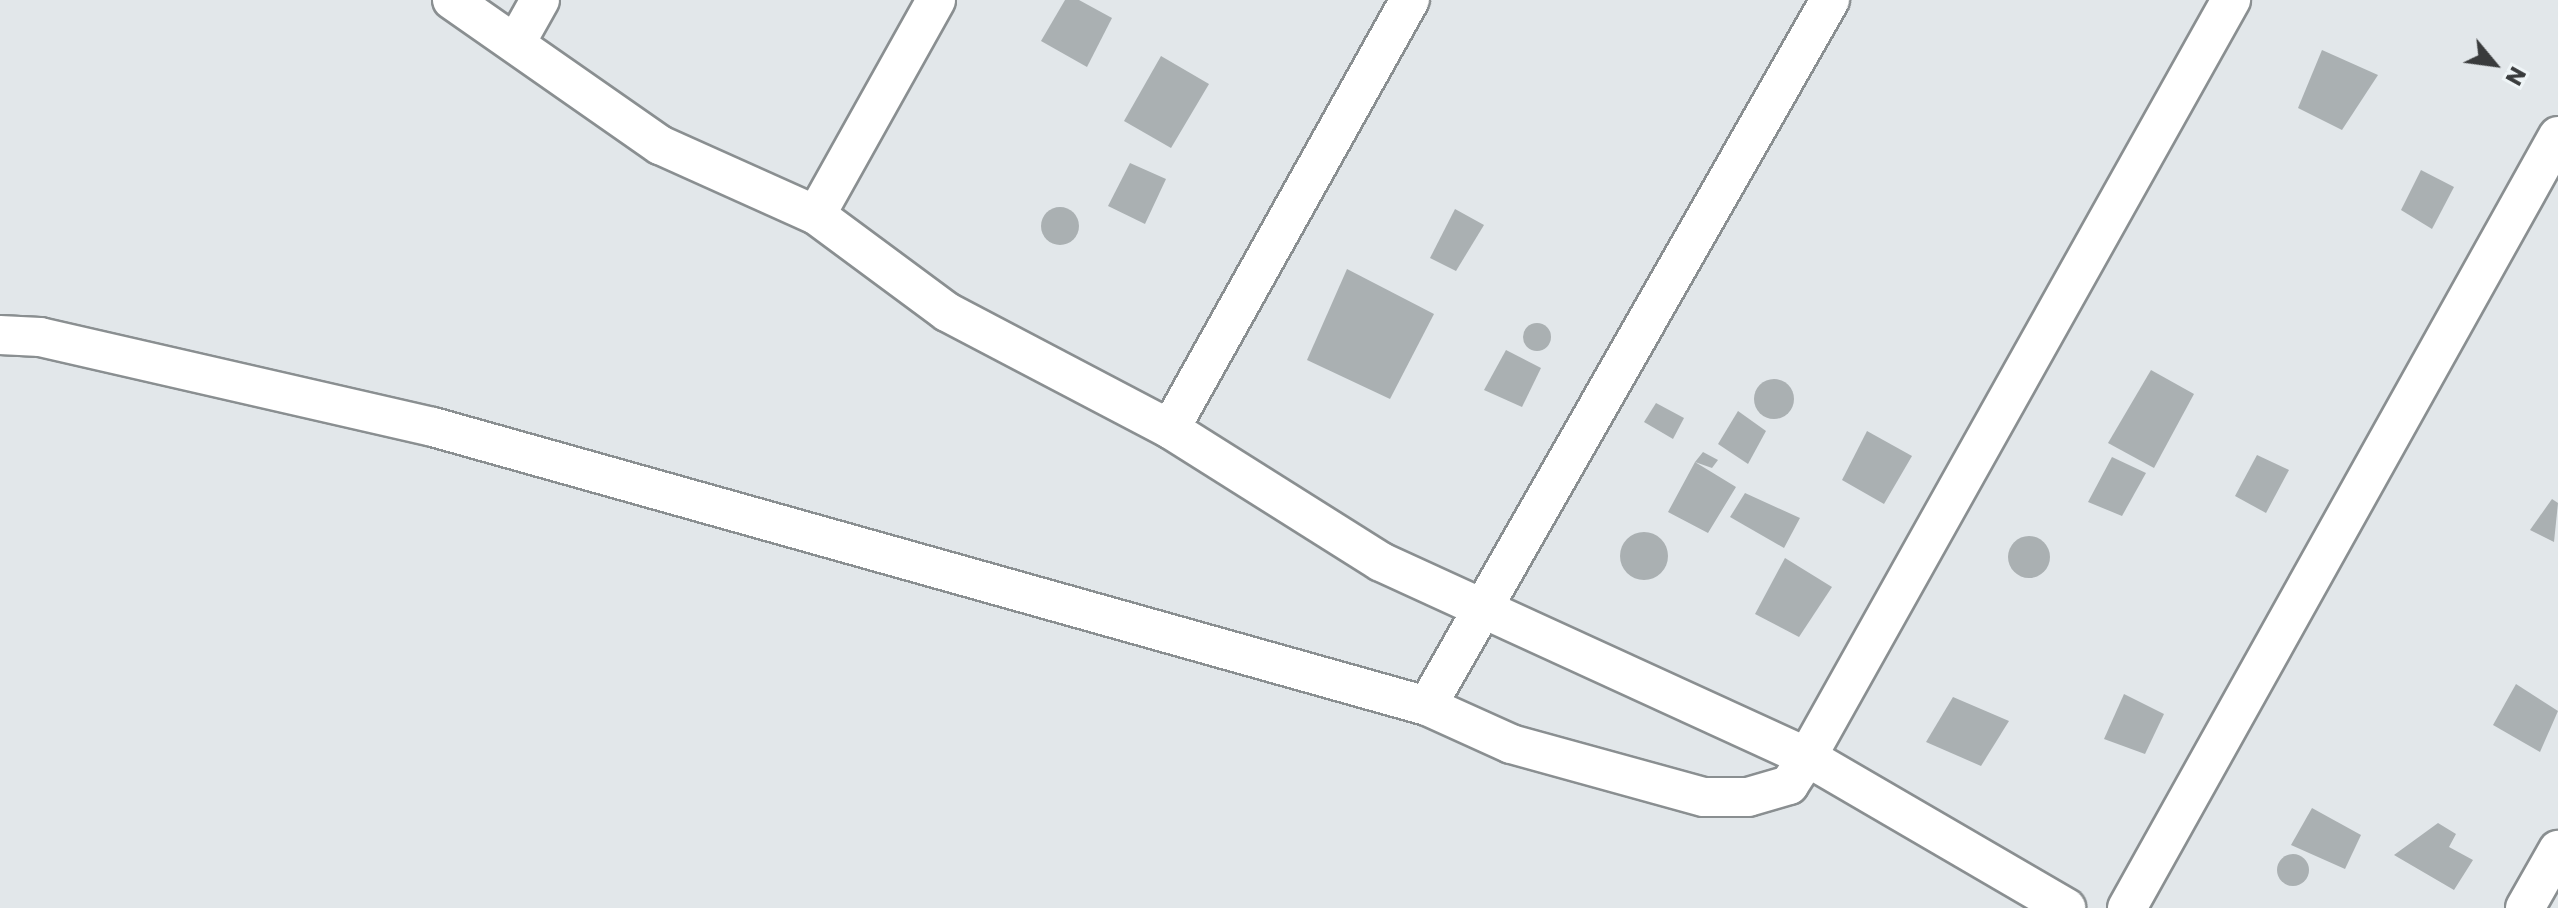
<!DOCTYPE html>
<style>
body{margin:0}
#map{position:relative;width:2558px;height:908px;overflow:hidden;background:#e2e7ea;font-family:Poppins,sans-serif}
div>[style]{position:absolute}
.building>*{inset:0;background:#aab0b2}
.round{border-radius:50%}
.roads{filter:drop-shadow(2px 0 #8a8f91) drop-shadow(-2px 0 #8a8f91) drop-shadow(0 2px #8a8f91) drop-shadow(0 -2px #8a8f91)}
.street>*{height:38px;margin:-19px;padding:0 19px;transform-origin:19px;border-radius:19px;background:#fff}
span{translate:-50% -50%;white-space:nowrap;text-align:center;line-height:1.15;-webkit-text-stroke:6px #eff5f7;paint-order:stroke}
.north{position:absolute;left:2454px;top:24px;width:80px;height:80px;-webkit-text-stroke:6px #eff5f7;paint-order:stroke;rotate:119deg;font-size:22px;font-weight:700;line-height:32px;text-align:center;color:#393b3c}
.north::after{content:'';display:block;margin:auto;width:28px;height:36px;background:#393b3c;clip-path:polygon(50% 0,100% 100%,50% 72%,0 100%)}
</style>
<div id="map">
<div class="building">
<i style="clip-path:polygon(1065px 0,1079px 0,1112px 18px,1087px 67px,1041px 41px)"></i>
<i style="clip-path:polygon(2322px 50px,2378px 75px,2342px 130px,2298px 108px)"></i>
<i style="clip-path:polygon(1161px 56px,1209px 84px,1171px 148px,1124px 121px)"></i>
<i style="clip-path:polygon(1130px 163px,1166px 179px,1145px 224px,1108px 206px)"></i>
<i style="clip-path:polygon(2421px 170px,2454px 187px,2432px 229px,2401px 210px)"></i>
<i class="round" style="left:1041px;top:207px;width:38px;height:38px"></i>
<i style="clip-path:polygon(1455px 209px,1484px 225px,1456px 271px,1430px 258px)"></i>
<i style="clip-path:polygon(1347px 269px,1434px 314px,1390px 399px,1307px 360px)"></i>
<i class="round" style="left:1523px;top:323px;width:28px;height:28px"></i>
<i style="clip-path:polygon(1506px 350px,1541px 368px,1522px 407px,1484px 390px)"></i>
<i style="clip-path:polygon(2151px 370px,2194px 394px,2154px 468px,2108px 443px)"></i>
<i class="round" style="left:1754px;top:379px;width:40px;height:40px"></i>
<i style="clip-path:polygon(1656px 403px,1684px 418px,1673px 439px,1644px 422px)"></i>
<i style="clip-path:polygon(1738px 411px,1766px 431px,1748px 464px,1718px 444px)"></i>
<i style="clip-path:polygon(1867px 431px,1912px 456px,1884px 504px,1842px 480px)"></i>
<i style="clip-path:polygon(1703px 452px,1718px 460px,1712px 468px,1695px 462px,1736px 487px,1708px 533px,1668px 512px,1695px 462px)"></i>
<i style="clip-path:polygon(2257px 455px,2289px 470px,2266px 513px,2235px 496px)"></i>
<i style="clip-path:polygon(2112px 457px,2146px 473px,2122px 516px,2088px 502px)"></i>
<i style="clip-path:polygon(1745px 493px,1800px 518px,1784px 548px,1730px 517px)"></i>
<i style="clip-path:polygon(2552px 499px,2558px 503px,2554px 542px,2530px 530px)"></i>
<i class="round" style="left:1620px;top:532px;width:48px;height:48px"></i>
<i class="round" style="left:2008px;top:536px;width:42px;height:42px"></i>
<i style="clip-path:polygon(1785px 558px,1832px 587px,1799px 637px,1755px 614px)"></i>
<i style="clip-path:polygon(2516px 684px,2558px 711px,2540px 752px,2493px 725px)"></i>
<i style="clip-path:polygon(2124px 694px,2164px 714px,2145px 754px,2104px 739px)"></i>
<i style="clip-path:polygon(1953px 697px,2009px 721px,1981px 766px,1926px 742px)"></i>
<i style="clip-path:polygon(2312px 808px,2361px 835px,2345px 869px,2291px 845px)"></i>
<i style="clip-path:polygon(2438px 823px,2456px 834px,2449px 847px,2473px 860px,2454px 890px,2394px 855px)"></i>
<i class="round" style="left:2277px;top:854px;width:32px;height:32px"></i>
</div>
<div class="roads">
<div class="street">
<i style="left:452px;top:0;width:254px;rotate:34.9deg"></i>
<i style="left:660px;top:145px;width:171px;rotate:24.2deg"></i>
<i style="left:816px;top:215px;width:163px;rotate:36.5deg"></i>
<i style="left:947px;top:312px;width:252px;rotate:27.7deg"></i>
<i style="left:1170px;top:429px;width:249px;rotate:32.2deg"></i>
<i style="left:1381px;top:562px;width:469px;rotate:24.6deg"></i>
<i style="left:1807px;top:757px;width:300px;rotate:30.2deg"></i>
<i style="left:517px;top:41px;width:47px;rotate:-60.7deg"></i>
<i style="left:816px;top:215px;width:246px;rotate:-60.8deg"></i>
<i style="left:0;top:335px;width:40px;rotate:2.9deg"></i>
<i style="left:40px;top:337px;width:403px;rotate:12.9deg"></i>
<i style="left:433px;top:427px;width:1032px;rotate:15.68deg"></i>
<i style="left:1427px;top:706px;width:92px;rotate:24.3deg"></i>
<i style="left:1511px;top:744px;width:200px;rotate:15.4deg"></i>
<i style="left:1704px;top:797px;width:44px"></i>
<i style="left:1748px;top:797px;width:43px;rotate:-16.3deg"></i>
<i style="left:1789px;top:785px;width:33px;rotate:-57deg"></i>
<i style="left:1807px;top:757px;width:868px;rotate:-60.75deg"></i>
<i style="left:1170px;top:429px;width:492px;rotate:-60.8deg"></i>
<i style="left:1427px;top:706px;width:813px;rotate:-60.28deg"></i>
<i style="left:2127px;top:908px;width:884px;rotate:-60.83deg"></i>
<i style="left:2525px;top:908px;width:67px;rotate:-60.4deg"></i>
</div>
</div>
<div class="north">N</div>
</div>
